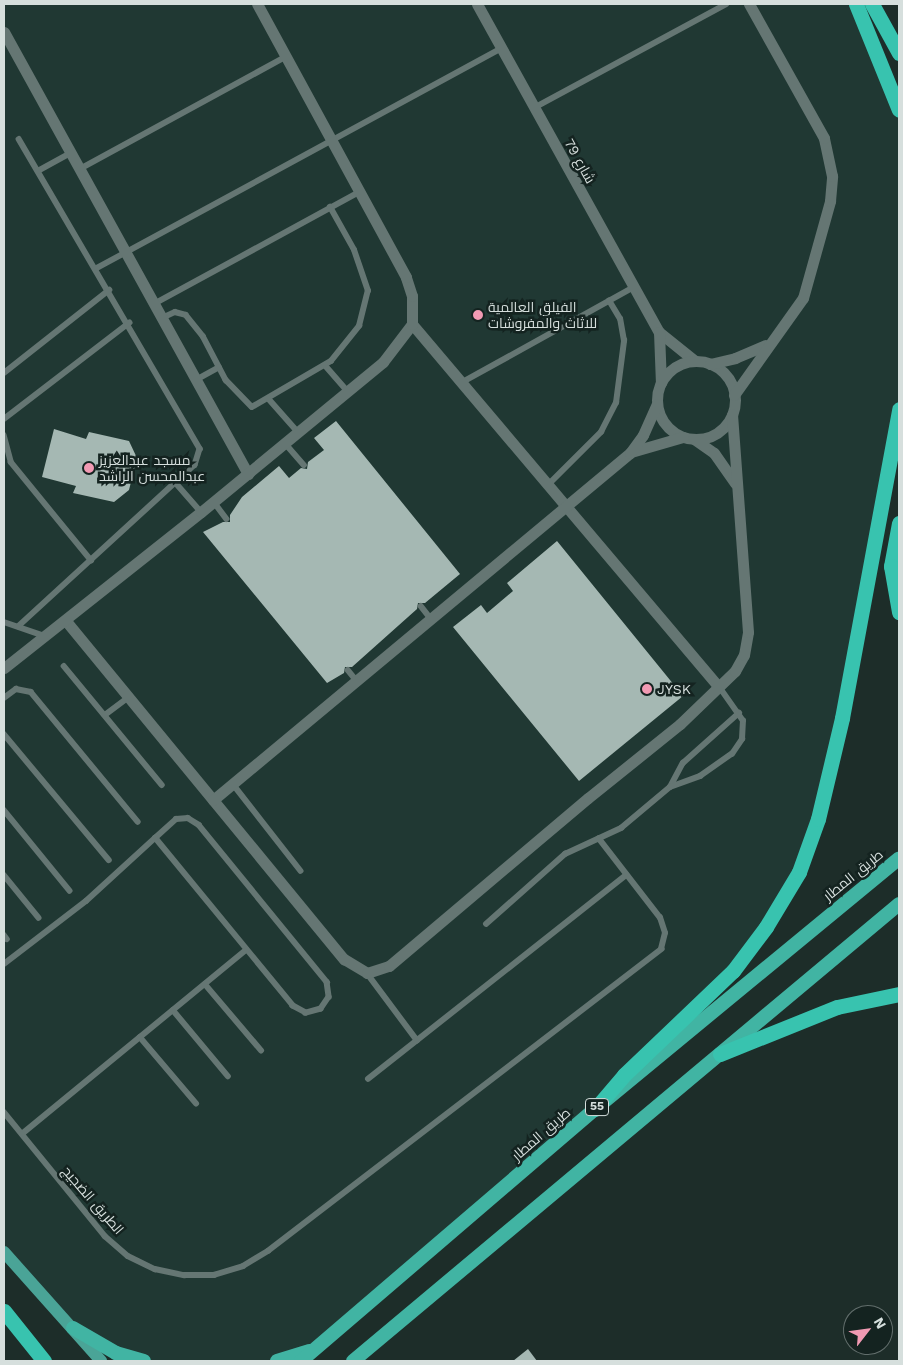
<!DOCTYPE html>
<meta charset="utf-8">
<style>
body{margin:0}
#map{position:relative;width:903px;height:1365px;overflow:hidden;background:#1d2d29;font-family:"Work Sans",Cairo,sans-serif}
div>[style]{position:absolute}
.built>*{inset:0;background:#203833}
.building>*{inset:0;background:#a5b8b3}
.service>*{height:5.5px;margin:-2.75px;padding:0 2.75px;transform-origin:2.75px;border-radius:2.75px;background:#657673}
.minor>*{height:11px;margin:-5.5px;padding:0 5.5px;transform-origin:5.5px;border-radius:5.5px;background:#657673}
.minor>.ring{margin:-5.5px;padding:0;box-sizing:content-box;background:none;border:11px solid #657673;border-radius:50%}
.primary>*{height:12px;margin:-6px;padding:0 6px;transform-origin:6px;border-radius:6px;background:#4aa497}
.trunk>*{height:14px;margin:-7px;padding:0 7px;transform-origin:7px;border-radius:7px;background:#41b4a3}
.motorway>*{height:15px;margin:-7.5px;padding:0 7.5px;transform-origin:7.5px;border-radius:7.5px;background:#38c3af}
.dots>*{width:14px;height:14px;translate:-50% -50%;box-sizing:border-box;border:2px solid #142320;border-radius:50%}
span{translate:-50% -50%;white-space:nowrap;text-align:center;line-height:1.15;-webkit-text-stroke:5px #142320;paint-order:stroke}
.shield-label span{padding:1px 4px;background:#142320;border:1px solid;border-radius:4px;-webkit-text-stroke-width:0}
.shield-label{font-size:12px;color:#d6dfdd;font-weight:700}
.street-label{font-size:14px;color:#d6dfdd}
.poi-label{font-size:14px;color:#d6dfdd}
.left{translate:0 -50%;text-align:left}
.frame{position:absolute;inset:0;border:5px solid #d6dfdd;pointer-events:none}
.north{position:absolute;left:843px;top:1305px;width:50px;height:50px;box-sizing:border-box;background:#142320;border:1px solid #626e6c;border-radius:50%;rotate:60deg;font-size:14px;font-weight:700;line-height:20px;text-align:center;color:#d6dfdd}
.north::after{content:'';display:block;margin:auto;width:18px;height:22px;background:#f19ab3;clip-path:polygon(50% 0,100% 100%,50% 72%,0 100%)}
</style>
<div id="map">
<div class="built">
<i style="clip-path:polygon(4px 4px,856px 4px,899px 110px,899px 409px,818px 819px,766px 927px,624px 1075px,334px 1334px,277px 1361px,144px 1361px,73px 1328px,4px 1252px)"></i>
</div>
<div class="building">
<i style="clip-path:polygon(336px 421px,460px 574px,425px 603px,418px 603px,417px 609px,352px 667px,345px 667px,344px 673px,327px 683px,203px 532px,223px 522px,230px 522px,230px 515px,242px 497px,279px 466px,289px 478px,301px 468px,307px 469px,308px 462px,324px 450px,314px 438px)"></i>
<i style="clip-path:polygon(54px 429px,86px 439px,89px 432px,129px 441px,137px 458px,129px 490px,114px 502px,73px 493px,76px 486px,42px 477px)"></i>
<i style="clip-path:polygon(557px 541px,683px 696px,579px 781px,453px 627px,481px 605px,487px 613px,513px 591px,507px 583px)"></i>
<i style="clip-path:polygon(528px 1349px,537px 1361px,513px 1361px)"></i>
</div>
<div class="service">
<i style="left:534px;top:108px;width:218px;rotate:-28.4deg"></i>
<i style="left:19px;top:139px;width:359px;rotate:59.7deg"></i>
<i style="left:200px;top:449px;width:17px;rotate:107deg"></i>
<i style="left:195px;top:465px;width:239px;rotate:137.5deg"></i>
<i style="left:80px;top:169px;width:234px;rotate:-28.6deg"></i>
<i style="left:38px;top:171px;width:37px;rotate:-29deg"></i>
<i style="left:97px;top:268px;width:460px;rotate:-28.5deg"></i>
<i style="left:154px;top:304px;width:234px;rotate:-28.6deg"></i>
<i style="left:162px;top:318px;width:14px;rotate:-25deg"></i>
<i style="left:175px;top:312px;width:11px;rotate:15deg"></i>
<i style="left:186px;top:315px;width:27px;rotate:51deg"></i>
<i style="left:203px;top:336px;width:50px;rotate:62.4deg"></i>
<i style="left:226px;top:380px;width:37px;rotate:46deg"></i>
<i style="left:252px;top:407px;width:91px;rotate:-30.2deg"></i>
<i style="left:331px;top:361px;width:45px;rotate:-51.3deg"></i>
<i style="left:359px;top:326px;width:36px;rotate:-76deg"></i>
<i style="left:368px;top:291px;width:43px;rotate:-108.9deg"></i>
<i style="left:354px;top:250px;width:49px;rotate:-119.2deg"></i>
<i style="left:325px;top:365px;width:35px;rotate:49deg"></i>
<i style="left:4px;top:373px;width:134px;rotate:-38.3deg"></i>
<i style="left:196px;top:380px;width:26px;rotate:-29deg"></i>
<i style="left:461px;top:383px;width:198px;rotate:-29deg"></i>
<i style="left:269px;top:399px;width:44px;rotate:48.7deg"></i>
<i style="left:4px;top:419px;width:158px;rotate:-37.5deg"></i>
<i style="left:4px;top:435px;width:28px;rotate:75deg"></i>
<i style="left:11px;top:462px;width:127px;rotate:50.8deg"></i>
<i style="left:285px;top:443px;width:29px;rotate:49deg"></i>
<i style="left:176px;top:483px;width:38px;rotate:49deg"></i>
<i style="left:548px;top:485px;width:75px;rotate:-45deg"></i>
<i style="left:601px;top:432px;width:33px;rotate:-63deg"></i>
<i style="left:616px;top:403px;width:63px;rotate:-82.6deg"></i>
<i style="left:624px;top:341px;width:22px;rotate:-100deg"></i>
<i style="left:620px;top:319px;width:21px;rotate:-121deg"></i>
<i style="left:214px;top:502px;width:21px;rotate:53deg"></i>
<i style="left:421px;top:606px;width:16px;rotate:52deg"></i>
<i style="left:4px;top:622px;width:43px;rotate:18.9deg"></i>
<i style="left:64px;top:666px;width:154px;rotate:50.5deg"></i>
<i style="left:348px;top:670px;width:14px;rotate:51deg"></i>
<i style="left:4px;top:698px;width:15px;rotate:-37deg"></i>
<i style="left:16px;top:689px;width:15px;rotate:11deg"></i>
<i style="left:31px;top:692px;width:168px;rotate:50.5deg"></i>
<i style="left:105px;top:715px;width:30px;rotate:-37deg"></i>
<i style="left:4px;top:734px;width:164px;rotate:50.2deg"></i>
<i style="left:233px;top:784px;width:110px;rotate:52deg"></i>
<i style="left:670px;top:787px;width:27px;rotate:-62deg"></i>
<i style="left:683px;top:763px;width:75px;rotate:-41.8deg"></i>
<i style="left:4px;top:810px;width:104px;rotate:50.8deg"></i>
<i style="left:188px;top:818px;width:13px;rotate:32deg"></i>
<i style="left:199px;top:825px;width:203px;rotate:50.8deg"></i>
<i style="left:327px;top:982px;width:15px;rotate:82deg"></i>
<i style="left:329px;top:997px;width:14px;rotate:124deg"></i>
<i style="left:321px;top:1009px;width:16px;rotate:165deg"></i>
<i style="left:306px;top:1013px;width:15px;rotate:-152deg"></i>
<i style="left:293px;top:1006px;width:217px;rotate:-129.4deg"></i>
<i style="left:155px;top:838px;width:28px;rotate:-42deg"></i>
<i style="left:176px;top:819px;width:12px;rotate:-5deg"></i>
<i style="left:4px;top:875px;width:55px;rotate:50.9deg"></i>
<i style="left:486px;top:924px;width:106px;rotate:-41.5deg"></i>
<i style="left:565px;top:854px;width:62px;rotate:-24.9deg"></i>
<i style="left:621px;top:828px;width:64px;rotate:-39.9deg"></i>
<i style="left:670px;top:787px;width:32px;rotate:-20deg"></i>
<i style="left:700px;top:776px;width:39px;rotate:-35deg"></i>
<i style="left:732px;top:754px;width:18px;rotate:-56deg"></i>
<i style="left:742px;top:739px;width:18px;rotate:-87deg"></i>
<i style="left:743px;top:721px;width:42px;rotate:-125.2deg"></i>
<i style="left:4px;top:935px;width:5px;rotate:53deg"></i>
<i style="left:4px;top:964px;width:103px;rotate:-37.5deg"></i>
<i style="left:86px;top:901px;width:93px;rotate:-42.4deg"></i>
<i style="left:367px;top:973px;width:84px;rotate:53.3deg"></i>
<i style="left:205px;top:984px;width:87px;rotate:49.7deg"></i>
<i style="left:173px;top:1010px;width:86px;rotate:50.2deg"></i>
<i style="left:140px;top:1037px;width:87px;rotate:49.7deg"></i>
<i style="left:368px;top:1079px;width:329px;rotate:-38.3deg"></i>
<i style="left:4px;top:1112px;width:160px;rotate:50.8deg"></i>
<i style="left:105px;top:1236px;width:30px;rotate:41deg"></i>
<i style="left:128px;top:1256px;width:30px;rotate:26deg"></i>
<i style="left:155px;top:1269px;width:30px;rotate:12deg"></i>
<i style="left:184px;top:1275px;width:30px"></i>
<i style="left:214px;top:1275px;width:30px;rotate:-17deg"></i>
<i style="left:243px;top:1266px;width:29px;rotate:-31deg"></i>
<i style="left:268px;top:1251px;width:496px;rotate:-37.5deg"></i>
<i style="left:661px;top:949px;width:16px;rotate:-76deg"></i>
<i style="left:665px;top:933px;width:16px;rotate:-108deg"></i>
<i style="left:660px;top:918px;width:100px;rotate:-127.7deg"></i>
<i style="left:22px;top:1134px;width:290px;rotate:-39.4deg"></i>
</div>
<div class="minor">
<i style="left:477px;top:4px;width:375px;rotate:61deg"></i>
<i style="left:659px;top:332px;width:46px;rotate:38.9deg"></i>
<i style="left:4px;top:32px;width:505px;rotate:61.1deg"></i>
<i style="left:412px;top:324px;width:475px;rotate:49.8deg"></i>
<i style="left:659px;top:332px;width:51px;rotate:87.8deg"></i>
<i class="ring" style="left:657px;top:361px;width:67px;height:67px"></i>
<i style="left:710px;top:364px;width:26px;rotate:-13deg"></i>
<i style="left:735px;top:358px;width:33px;rotate:-23deg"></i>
<i style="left:734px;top:395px;width:119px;rotate:-54.6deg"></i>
<i style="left:803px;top:298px;width:101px;rotate:-74.4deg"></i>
<i style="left:830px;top:201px;width:25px;rotate:-85deg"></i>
<i style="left:832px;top:176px;width:39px;rotate:-102deg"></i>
<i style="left:824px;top:138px;width:154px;rotate:-119.2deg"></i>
<i style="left:694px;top:439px;width:24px;rotate:35deg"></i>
<i style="left:714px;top:453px;width:37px;rotate:55deg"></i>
<i style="left:631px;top:452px;width:54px;rotate:-16.1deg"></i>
<i style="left:66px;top:621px;width:438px;rotate:50.6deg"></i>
<i style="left:344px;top:959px;width:27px;rotate:31deg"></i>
<i style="left:367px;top:973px;width:23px;rotate:-18deg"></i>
<i style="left:389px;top:966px;width:260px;rotate:-40.2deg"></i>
<i style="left:588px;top:798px;width:118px;rotate:-38.8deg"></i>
<i style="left:680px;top:724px;width:76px;rotate:-43.9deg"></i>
<i style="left:735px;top:671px;width:18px;rotate:-61deg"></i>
<i style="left:744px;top:655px;width:23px;rotate:-80deg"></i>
<i style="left:748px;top:632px;width:218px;rotate:-94.2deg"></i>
<i style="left:4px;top:668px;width:251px;rotate:-38.4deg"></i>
<i style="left:201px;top:512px;width:236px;rotate:-39.5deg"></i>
<i style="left:383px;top:362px;width:48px;rotate:-52.7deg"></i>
<i style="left:412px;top:324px;width:28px;rotate:-90deg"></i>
<i style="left:412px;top:296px;width:20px;rotate:-108deg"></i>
<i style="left:406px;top:277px;width:311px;rotate:-118.6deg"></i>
<i style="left:213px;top:800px;width:542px;rotate:-39.77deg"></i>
<i style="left:630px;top:453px;width:22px;rotate:-54deg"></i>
<i style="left:643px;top:435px;width:34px;rotate:-66deg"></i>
</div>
<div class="primary">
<i style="left:4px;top:1252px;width:146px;rotate:48.3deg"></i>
</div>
<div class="trunk">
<i style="left:73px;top:1328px;width:50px;rotate:30.2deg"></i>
<i style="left:116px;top:1353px;width:29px;rotate:16deg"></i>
<i style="left:277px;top:1361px;width:34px;rotate:-17deg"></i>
<i style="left:301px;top:1361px;width:387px;rotate:-40.6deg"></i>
<i style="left:595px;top:1109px;width:394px;rotate:-39.5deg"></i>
<i style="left:353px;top:1361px;width:712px;rotate:-39.93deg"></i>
</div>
<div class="motorway">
<i style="left:856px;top:4px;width:114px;rotate:67.9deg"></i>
<i style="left:872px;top:4px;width:56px;rotate:61.1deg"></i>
<i style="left:899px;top:523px;width:44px;rotate:100.5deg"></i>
<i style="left:891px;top:566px;width:47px;rotate:80.1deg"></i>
<i style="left:720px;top:1054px;width:126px;rotate:-21.9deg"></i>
<i style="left:837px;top:1007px;width:63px;rotate:-11.8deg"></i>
<i style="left:595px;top:1109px;width:45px;rotate:-49.5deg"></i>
<i style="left:624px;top:1075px;width:151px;rotate:-43.7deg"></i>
<i style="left:733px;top:971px;width:55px;rotate:-53.1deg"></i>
<i style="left:766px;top:927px;width:64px;rotate:-59deg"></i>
<i style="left:799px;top:872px;width:56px;rotate:-70.3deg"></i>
<i style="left:818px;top:819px;width:104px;rotate:-76.6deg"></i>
<i style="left:842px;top:718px;width:314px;rotate:-79.5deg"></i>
<i style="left:4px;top:1311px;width:64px;rotate:51.3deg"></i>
</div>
<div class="dots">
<i style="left:478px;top:315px;background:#f19ab3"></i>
<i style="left:89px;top:468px;background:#f19ab3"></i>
<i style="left:647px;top:689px;background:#f19ab3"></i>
</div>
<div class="shield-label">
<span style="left:597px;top:1107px">55</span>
</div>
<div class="street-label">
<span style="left:580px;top:161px;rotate:61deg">شارع 79</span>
<span style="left:853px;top:875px;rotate:-39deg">طريق المطار</span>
<span style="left:541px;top:1134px;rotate:-41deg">طريق المطار</span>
<span style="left:93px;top:1200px;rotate:49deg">الطريق الضجيج</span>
</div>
<div class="poi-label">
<span class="left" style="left:488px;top:315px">الفيلق العالمية<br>للاثاث والمفروشات</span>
<span class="left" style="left:99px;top:468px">مسجد عبدالعزيز<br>عبدالمحسن الراشد</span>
<span class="left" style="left:657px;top:689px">JYSK</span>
</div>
<div class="frame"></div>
<div class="north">N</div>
</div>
